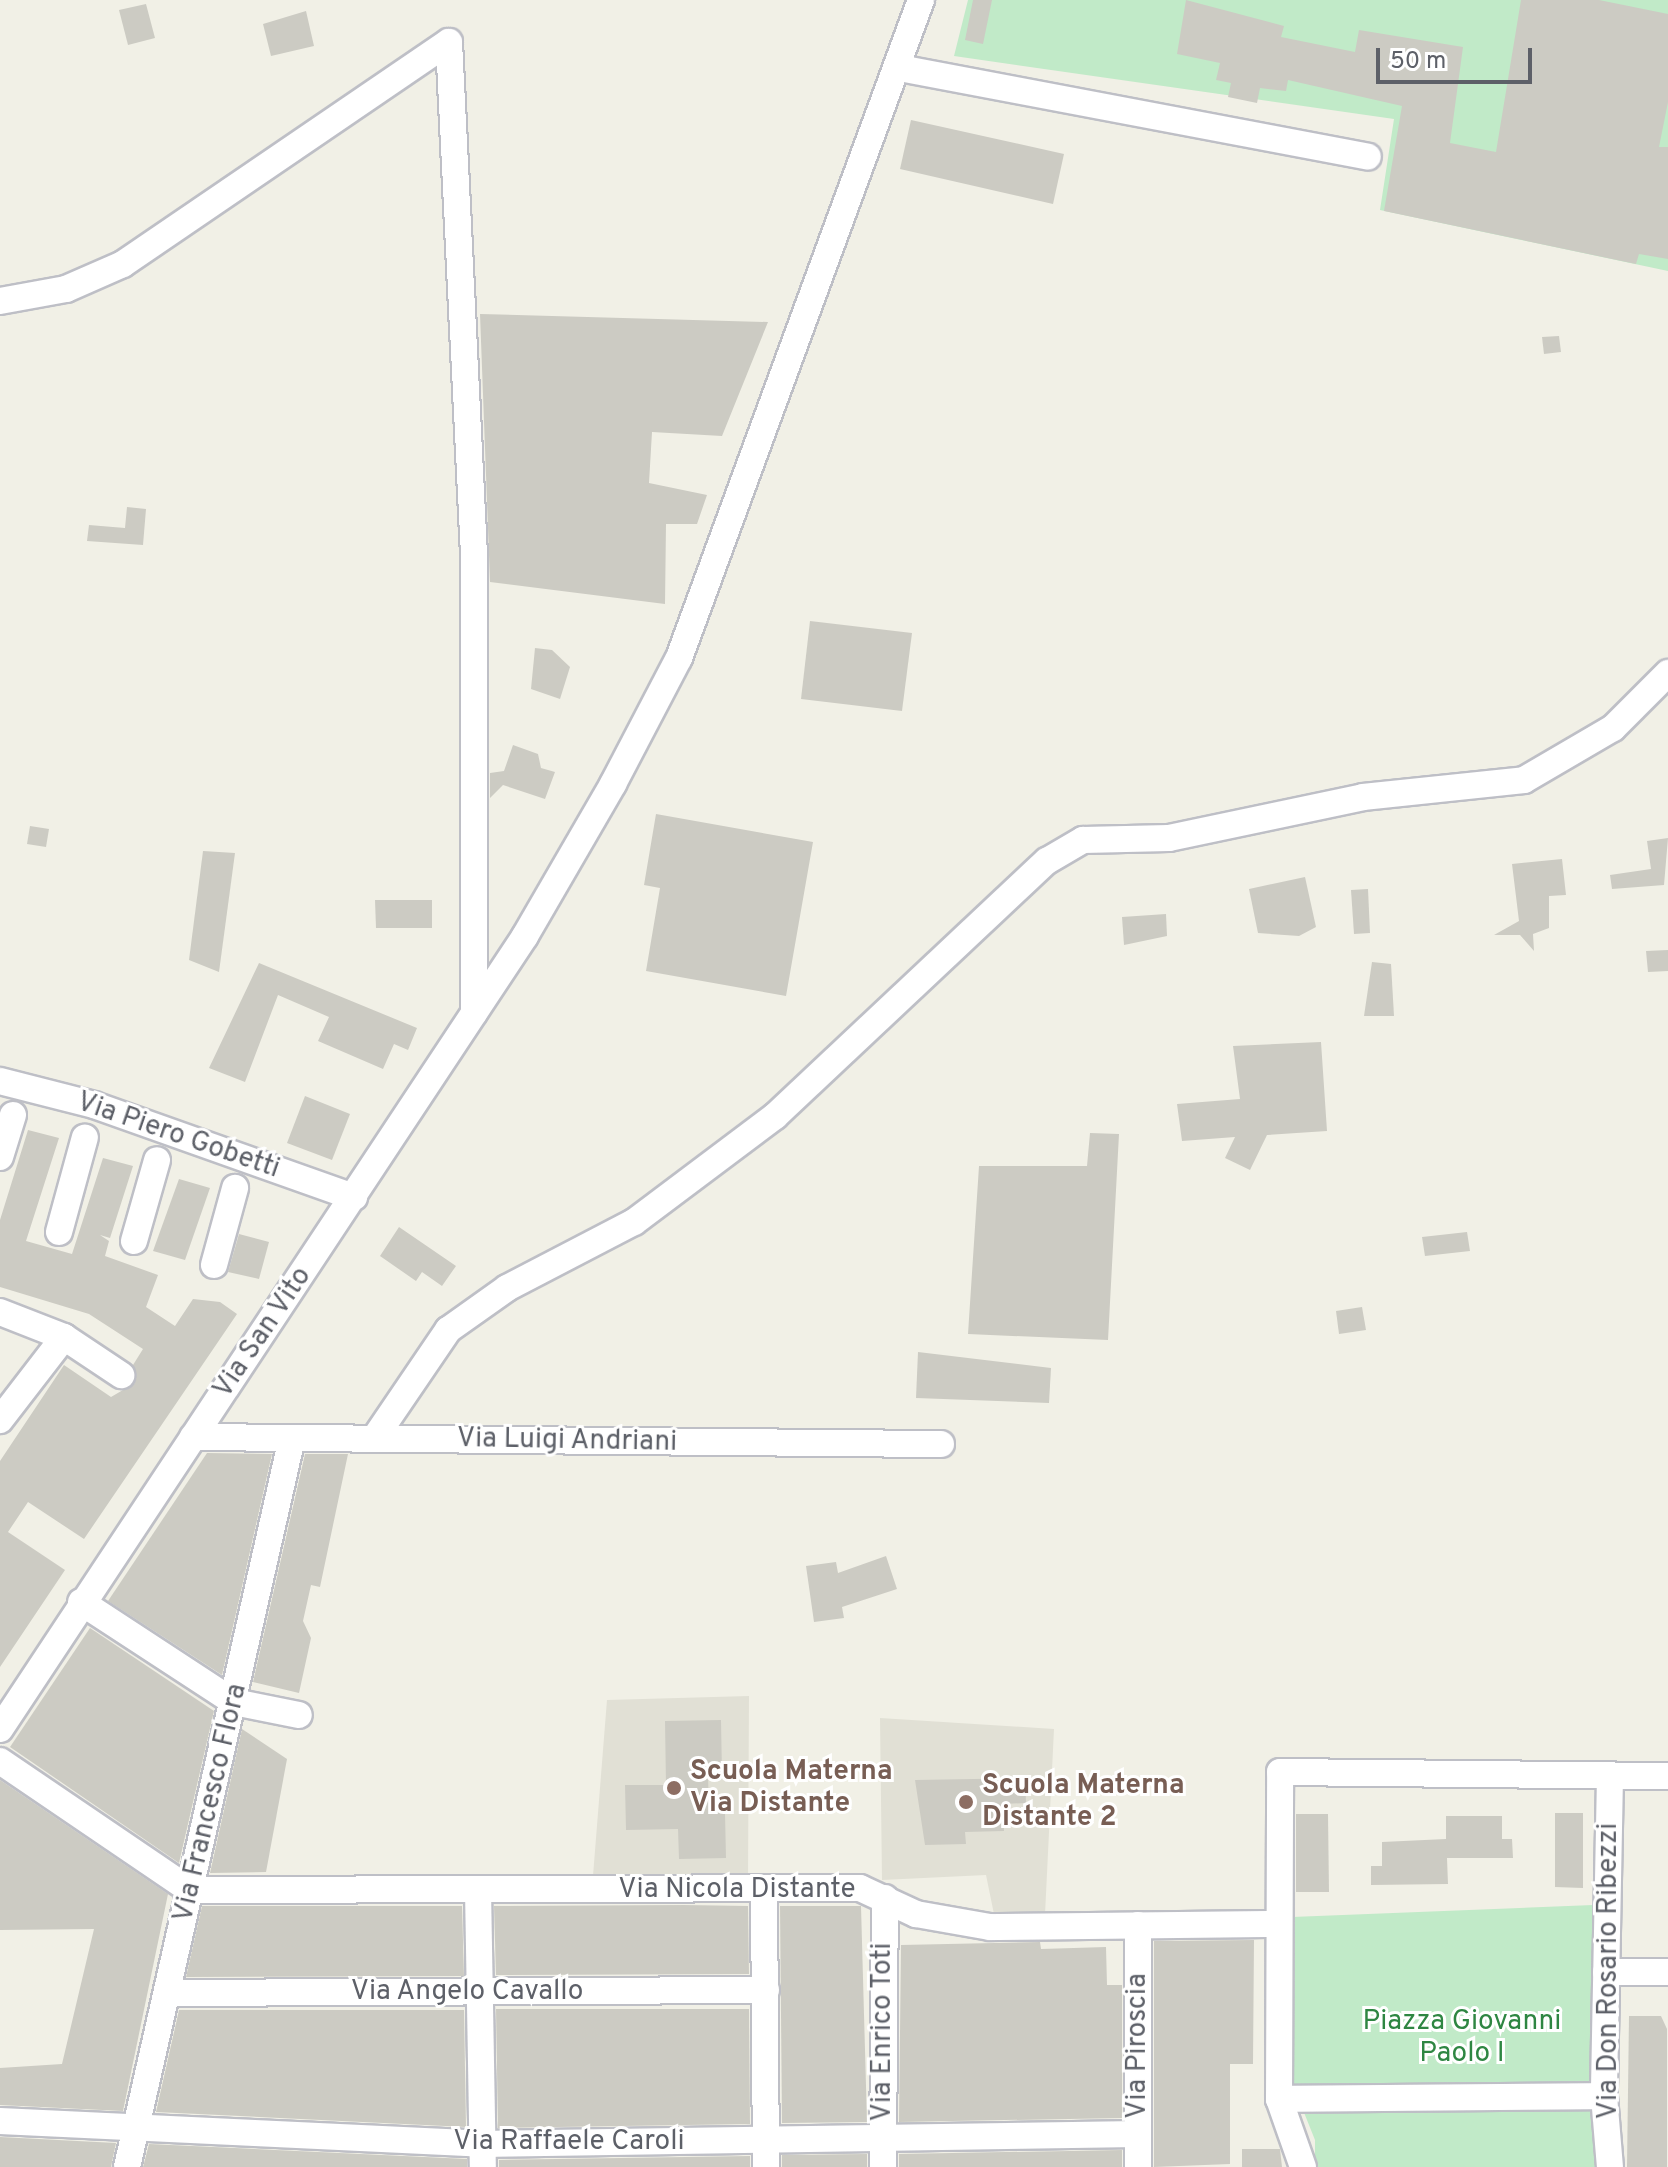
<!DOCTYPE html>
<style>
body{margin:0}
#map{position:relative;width:1668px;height:2167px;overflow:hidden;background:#f1f0e6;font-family:Overpass,sans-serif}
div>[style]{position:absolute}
.education>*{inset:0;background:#e1e0d5}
.green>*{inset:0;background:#c1eac8}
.building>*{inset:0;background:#cccbc3}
.roads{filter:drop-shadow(2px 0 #bebfc6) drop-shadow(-2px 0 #bebfc6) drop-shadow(0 2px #bebfc6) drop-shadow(0 -2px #bebfc6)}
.minor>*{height:26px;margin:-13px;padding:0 13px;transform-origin:13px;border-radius:13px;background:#fff}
.dots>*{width:22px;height:22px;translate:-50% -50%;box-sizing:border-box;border:4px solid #fff;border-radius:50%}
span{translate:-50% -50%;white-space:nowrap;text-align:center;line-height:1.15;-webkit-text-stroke:6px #fff;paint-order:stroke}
.street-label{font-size:28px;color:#5d6068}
.education-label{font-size:28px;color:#785e54;font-weight:700}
.left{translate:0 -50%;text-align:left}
.park-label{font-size:28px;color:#2e8642}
.scale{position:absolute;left:1376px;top:48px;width:156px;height:36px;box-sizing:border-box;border:4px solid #5d6068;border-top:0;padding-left:10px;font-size:24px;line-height:28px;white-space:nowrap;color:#5d6068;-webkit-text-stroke:6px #fff;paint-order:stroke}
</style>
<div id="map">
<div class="education">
<i style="clip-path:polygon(749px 1696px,748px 1878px,593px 1876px,607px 1700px)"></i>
<i style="clip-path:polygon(880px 1718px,1054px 1729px,1045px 1915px,996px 1924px,986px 1875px,882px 1880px)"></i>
</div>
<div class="green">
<i style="clip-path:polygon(968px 0,1668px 0,1668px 271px,1380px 210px,1394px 119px,954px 56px)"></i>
<i style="clip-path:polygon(1593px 1905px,1598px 2167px,1315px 2167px,1315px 2140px,1293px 2085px,1292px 1917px)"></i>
</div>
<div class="building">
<i style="clip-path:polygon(973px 0,992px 0,983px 44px,965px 40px)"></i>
<i style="clip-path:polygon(1186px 0,1284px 26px,1281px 37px,1355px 52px,1359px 30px,1463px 47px,1450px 143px,1496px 152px,1521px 0,1599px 0,1668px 14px,1668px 102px,1659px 147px,1668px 147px,1668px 259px,1639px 254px,1636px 264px,1384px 211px,1402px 106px,1288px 80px,1286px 91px,1260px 88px,1257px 103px,1228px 97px,1231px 83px,1216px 80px,1220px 63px,1177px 54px)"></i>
<i style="clip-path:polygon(146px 4px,155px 38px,128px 45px,119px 10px)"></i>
<i style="clip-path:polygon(306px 11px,314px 46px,271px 56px,263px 24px)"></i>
<i style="clip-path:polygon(911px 120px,1064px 154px,1053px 204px,900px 169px)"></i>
<i style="clip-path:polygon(480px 314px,768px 322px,722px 436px,652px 432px,649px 483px,707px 495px,697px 524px,666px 524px,665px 604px,490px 582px)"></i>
<i style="clip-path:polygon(1559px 336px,1561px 352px,1544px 354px,1542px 337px)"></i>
<i style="clip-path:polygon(127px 507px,146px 509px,143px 545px,87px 541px,89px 525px,125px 528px)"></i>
<i style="clip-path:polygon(810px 621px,912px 633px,902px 711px,801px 699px)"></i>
<i style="clip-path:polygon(535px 648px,552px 650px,570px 667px,560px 699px,531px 689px)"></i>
<i style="clip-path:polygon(513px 745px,538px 754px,541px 768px,555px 772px,545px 799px,503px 785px,490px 798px,490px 773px,504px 771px)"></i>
<i style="clip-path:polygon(656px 814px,813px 842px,786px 996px,646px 971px,660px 888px,644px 885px)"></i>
<i style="clip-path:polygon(30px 826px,49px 829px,46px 847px,27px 844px)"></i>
<i style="clip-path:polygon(1668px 838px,1664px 885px,1612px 889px,1610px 875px,1651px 869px,1647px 841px)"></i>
<i style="clip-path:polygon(203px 851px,235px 853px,219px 972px,189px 960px)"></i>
<i style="clip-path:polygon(1562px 859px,1566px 895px,1549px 896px,1549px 928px,1533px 934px,1534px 951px,1520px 935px,1494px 935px,1519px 921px,1512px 864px)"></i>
<i style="clip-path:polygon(1305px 877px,1316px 927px,1299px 936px,1258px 933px,1249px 889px)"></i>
<i style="clip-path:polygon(1368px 889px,1370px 933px,1354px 934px,1351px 890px)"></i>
<i style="clip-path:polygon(375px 900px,432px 900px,432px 928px,376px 928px)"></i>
<i style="clip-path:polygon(1166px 914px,1167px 936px,1124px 945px,1122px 917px)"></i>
<i style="clip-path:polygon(1668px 950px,1668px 971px,1648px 972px,1646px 951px)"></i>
<i style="clip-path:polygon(1372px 962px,1391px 964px,1394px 1016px,1364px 1016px)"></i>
<i style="clip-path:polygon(259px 963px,417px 1028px,408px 1050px,394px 1044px,383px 1069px,318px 1041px,329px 1017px,278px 995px,245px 1082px,209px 1068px)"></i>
<i style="clip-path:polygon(1321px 1042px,1327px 1131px,1267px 1135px,1250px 1170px,1225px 1158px,1235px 1137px,1182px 1141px,1177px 1104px,1240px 1099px,1233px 1046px)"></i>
<i style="clip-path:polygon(305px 1096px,350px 1114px,332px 1160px,287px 1143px)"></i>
<i style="clip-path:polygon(28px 1130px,59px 1138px,26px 1241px,72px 1254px,103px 1158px,133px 1166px,110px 1238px,100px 1235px,109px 1241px,105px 1256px,158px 1275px,146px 1307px,175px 1326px,193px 1299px,220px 1302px,237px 1314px,84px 1539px,28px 1502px,8px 1532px,65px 1570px,0 1667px,0 1461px,64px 1365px,111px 1397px,135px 1383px,133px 1365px,143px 1349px,89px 1314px,0 1287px,0 1220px)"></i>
<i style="clip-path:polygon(1090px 1133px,1119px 1134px,1108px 1340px,968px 1334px,979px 1166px,1087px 1166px)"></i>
<i style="clip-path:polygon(179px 1179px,210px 1188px,185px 1260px,153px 1251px)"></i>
<i style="clip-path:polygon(399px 1227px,456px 1266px,442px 1286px,422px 1272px,416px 1281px,380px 1256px)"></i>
<i style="clip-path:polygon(1467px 1232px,1470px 1251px,1425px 1256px,1422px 1237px)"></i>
<i style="clip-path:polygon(239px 1234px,269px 1242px,259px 1279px,228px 1272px)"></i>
<i style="clip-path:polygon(1362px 1307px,1366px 1330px,1339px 1334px,1336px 1311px)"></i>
<i style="clip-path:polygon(918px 1352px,1051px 1368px,1049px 1403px,916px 1398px)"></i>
<i style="clip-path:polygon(207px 1453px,272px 1454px,222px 1675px,108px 1601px)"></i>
<i style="clip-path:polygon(305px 1454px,348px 1454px,320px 1587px,311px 1585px,303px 1621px,311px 1638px,299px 1693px,253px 1682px)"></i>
<i style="clip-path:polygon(886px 1556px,897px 1589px,842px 1607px,844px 1618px,814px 1622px,806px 1566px,836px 1562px,838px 1573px)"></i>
<i style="clip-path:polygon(90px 1628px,214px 1711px,179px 1863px,10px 1747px)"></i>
<i style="clip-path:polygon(721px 1720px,722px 1775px,708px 1775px,709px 1813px,725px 1813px,726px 1858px,679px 1859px,678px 1829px,626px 1830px,625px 1785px,666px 1785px,665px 1721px)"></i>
<i style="clip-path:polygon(242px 1729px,287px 1759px,266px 1872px,210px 1873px)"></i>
<i style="clip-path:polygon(1025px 1778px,1026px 1803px,1003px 1804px,1004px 1831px,965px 1832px,966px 1844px,925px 1845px,915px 1780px)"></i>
<i style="clip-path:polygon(0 1780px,168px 1894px,123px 2111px,0 2105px,0 2068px,62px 2064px,94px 1929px,0 1930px)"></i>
<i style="clip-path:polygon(1555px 1813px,1583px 1813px,1583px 1888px,1555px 1887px)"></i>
<i style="clip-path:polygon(1296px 1814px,1328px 1814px,1329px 1892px,1296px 1892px)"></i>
<i style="clip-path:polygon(1446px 1816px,1502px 1816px,1502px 1839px,1512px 1839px,1513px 1858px,1447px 1858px,1448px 1884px,1371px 1885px,1371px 1866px,1382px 1866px,1382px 1842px,1446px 1839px)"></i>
<i style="clip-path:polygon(684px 1905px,748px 1906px,749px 1974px,496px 1975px,494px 1906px)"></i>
<i style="clip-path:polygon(202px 1906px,462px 1906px,464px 1976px,186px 1977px)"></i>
<i style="clip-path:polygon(780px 1906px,861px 1906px,867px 2122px,782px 2123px)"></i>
<i style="clip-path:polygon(1254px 1940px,1253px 2064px,1230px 2064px,1230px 2164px,1154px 2167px,1154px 1941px)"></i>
<i style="clip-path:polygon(1040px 1942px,1041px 1949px,1106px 1947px,1107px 1985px,1122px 1985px,1122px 2118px,899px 2122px,901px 1945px)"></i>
<i style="clip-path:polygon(496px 2009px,749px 2009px,750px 2124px,498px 2128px)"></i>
<i style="clip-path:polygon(179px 2010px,464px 2010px,466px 2127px,156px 2112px)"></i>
<i style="clip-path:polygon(1629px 2016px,1661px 2016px,1667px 2029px,1667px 2167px,1627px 2167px)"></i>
<i style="clip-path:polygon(0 2137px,116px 2143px,111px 2167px,0 2167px)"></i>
<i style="clip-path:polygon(149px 2144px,467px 2159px,467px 2167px,143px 2167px)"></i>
<i style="clip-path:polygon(1242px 2149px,1280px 2149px,1282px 2167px,1242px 2167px)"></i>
<i style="clip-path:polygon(1122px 2150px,1122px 2167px,899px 2167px,899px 2154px)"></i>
<i style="clip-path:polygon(867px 2154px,867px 2167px,782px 2167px,782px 2155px)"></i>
<i style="clip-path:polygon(750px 2156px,750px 2167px,499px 2167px,499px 2160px)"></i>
</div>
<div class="roads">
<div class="minor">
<i style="left:899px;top:68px;width:477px;rotate:10.7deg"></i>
<i style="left:0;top:301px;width:67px;rotate:-10.3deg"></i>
<i style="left:66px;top:289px;width:62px;rotate:-23.7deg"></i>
<i style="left:123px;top:264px;width:394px;rotate:-34.3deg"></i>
<i style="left:449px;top:42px;width:514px;rotate:87.21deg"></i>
<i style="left:474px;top:555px;width:458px;rotate:90deg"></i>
<i style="left:0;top:1081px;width:97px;rotate:14.3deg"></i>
<i style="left:94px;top:1105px;width:276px;rotate:19.5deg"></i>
<i style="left:0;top:1157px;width:44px;rotate:-72.8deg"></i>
<i style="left:59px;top:1232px;width:98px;rotate:-74.7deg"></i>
<i style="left:134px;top:1241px;width:84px;rotate:-74.1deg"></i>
<i style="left:214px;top:1265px;width:80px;rotate:-74.7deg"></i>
<i style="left:0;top:1312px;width:69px;rotate:21.3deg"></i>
<i style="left:64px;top:1337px;width:105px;rotate:127.6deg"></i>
<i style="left:64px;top:1337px;width:69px;rotate:33.7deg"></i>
<i style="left:193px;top:1437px;width:748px;rotate:0.54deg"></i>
<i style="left:374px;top:1439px;width:132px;rotate:-55.8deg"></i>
<i style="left:448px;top:1330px;width:72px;rotate:-35.4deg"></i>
<i style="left:507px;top:1288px;width:143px;rotate:-27.5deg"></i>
<i style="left:634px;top:1222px;width:176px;rotate:-36.9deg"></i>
<i style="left:775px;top:1116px;width:373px;rotate:-43.2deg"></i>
<i style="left:1047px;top:861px;width:42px;rotate:-30.3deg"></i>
<i style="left:1083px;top:840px;width:86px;rotate:-1.3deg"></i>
<i style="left:1169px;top:838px;width:198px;rotate:-11.9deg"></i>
<i style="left:1363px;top:797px;width:162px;rotate:-6deg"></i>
<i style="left:1524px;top:780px;width:103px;rotate:-30.3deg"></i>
<i style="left:1613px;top:728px;width:78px;rotate:-45deg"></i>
<i style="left:81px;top:1602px;width:183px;rotate:33.2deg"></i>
<i style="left:234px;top:1702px;width:66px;rotate:11.3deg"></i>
<i style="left:0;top:1729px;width:951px;rotate:-56.49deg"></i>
<i style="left:525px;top:936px;width:176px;rotate:-59.9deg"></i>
<i style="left:613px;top:784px;width:142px;rotate:-62.4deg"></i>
<i style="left:679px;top:658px;width:701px;rotate:-69.81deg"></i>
<i style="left:0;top:1761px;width:230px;rotate:34.2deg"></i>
<i style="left:190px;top:1890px;width:670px;rotate:-0.17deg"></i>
<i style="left:860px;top:1888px;width:62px;rotate:24.9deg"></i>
<i style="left:916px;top:1914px;width:75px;rotate:10deg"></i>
<i style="left:990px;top:1927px;width:287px;rotate:-0.6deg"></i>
<i style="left:1610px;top:1776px;width:320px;rotate:91.1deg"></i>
<i style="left:1604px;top:2096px;width:71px;rotate:85.2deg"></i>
<i style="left:764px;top:1888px;width:279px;rotate:89.6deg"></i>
<i style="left:478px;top:1890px;width:277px;rotate:89deg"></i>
<i style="left:1138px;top:1925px;width:242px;rotate:90deg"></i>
<i style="left:1606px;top:1972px;width:62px"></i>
<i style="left:168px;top:1993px;width:598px;rotate:-0.29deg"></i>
<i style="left:1279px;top:2099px;width:325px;rotate:-0.5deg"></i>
<i style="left:0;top:2121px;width:483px;rotate:2.7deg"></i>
<i style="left:482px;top:2144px;width:656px;rotate:-0.87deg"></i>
<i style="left:127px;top:2167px;width:747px;rotate:-77.25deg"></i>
<i style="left:883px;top:2167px;width:269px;rotate:-89.6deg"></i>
<i style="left:1303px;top:2167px;width:72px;rotate:-109.4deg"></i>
<i style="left:1279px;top:2099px;width:327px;rotate:-89.8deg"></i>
<i style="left:1280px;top:1772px;width:388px;rotate:0.6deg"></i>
</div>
</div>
<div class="dots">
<i style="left:674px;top:1788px;background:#8d6e63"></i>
<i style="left:966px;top:1802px;background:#8d6e63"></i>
</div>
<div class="street-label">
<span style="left:178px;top:1136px;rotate:19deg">Via Piero Gobetti</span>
<span style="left:263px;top:1333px;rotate:-56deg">Via San Vito</span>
<span style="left:567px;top:1441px;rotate:1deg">Via Luigi Andriani</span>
<span style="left:211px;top:1803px;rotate:-77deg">Via Francesco Flora</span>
<span style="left:737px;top:1890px">Via Nicola Distante</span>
<span style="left:1609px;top:1971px;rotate:-90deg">Via Don Rosario Ribezzi</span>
<span style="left:467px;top:1992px">Via Angelo Cavallo</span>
<span style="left:883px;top:2032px;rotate:-90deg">Via Enrico Toti</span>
<span style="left:1138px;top:2046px;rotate:-90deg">Via Piroscia</span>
<span style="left:569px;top:2142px">Via Raffaele Caroli</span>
</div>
<div class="education-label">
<span class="left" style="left:690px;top:1788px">Scuola Materna<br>Via Distante</span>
<span class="left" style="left:982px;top:1802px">Scuola Materna<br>Distante 2</span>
</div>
<div class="park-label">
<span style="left:1462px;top:2038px">Piazza Giovanni<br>Paolo I</span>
</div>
<div class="scale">50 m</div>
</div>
